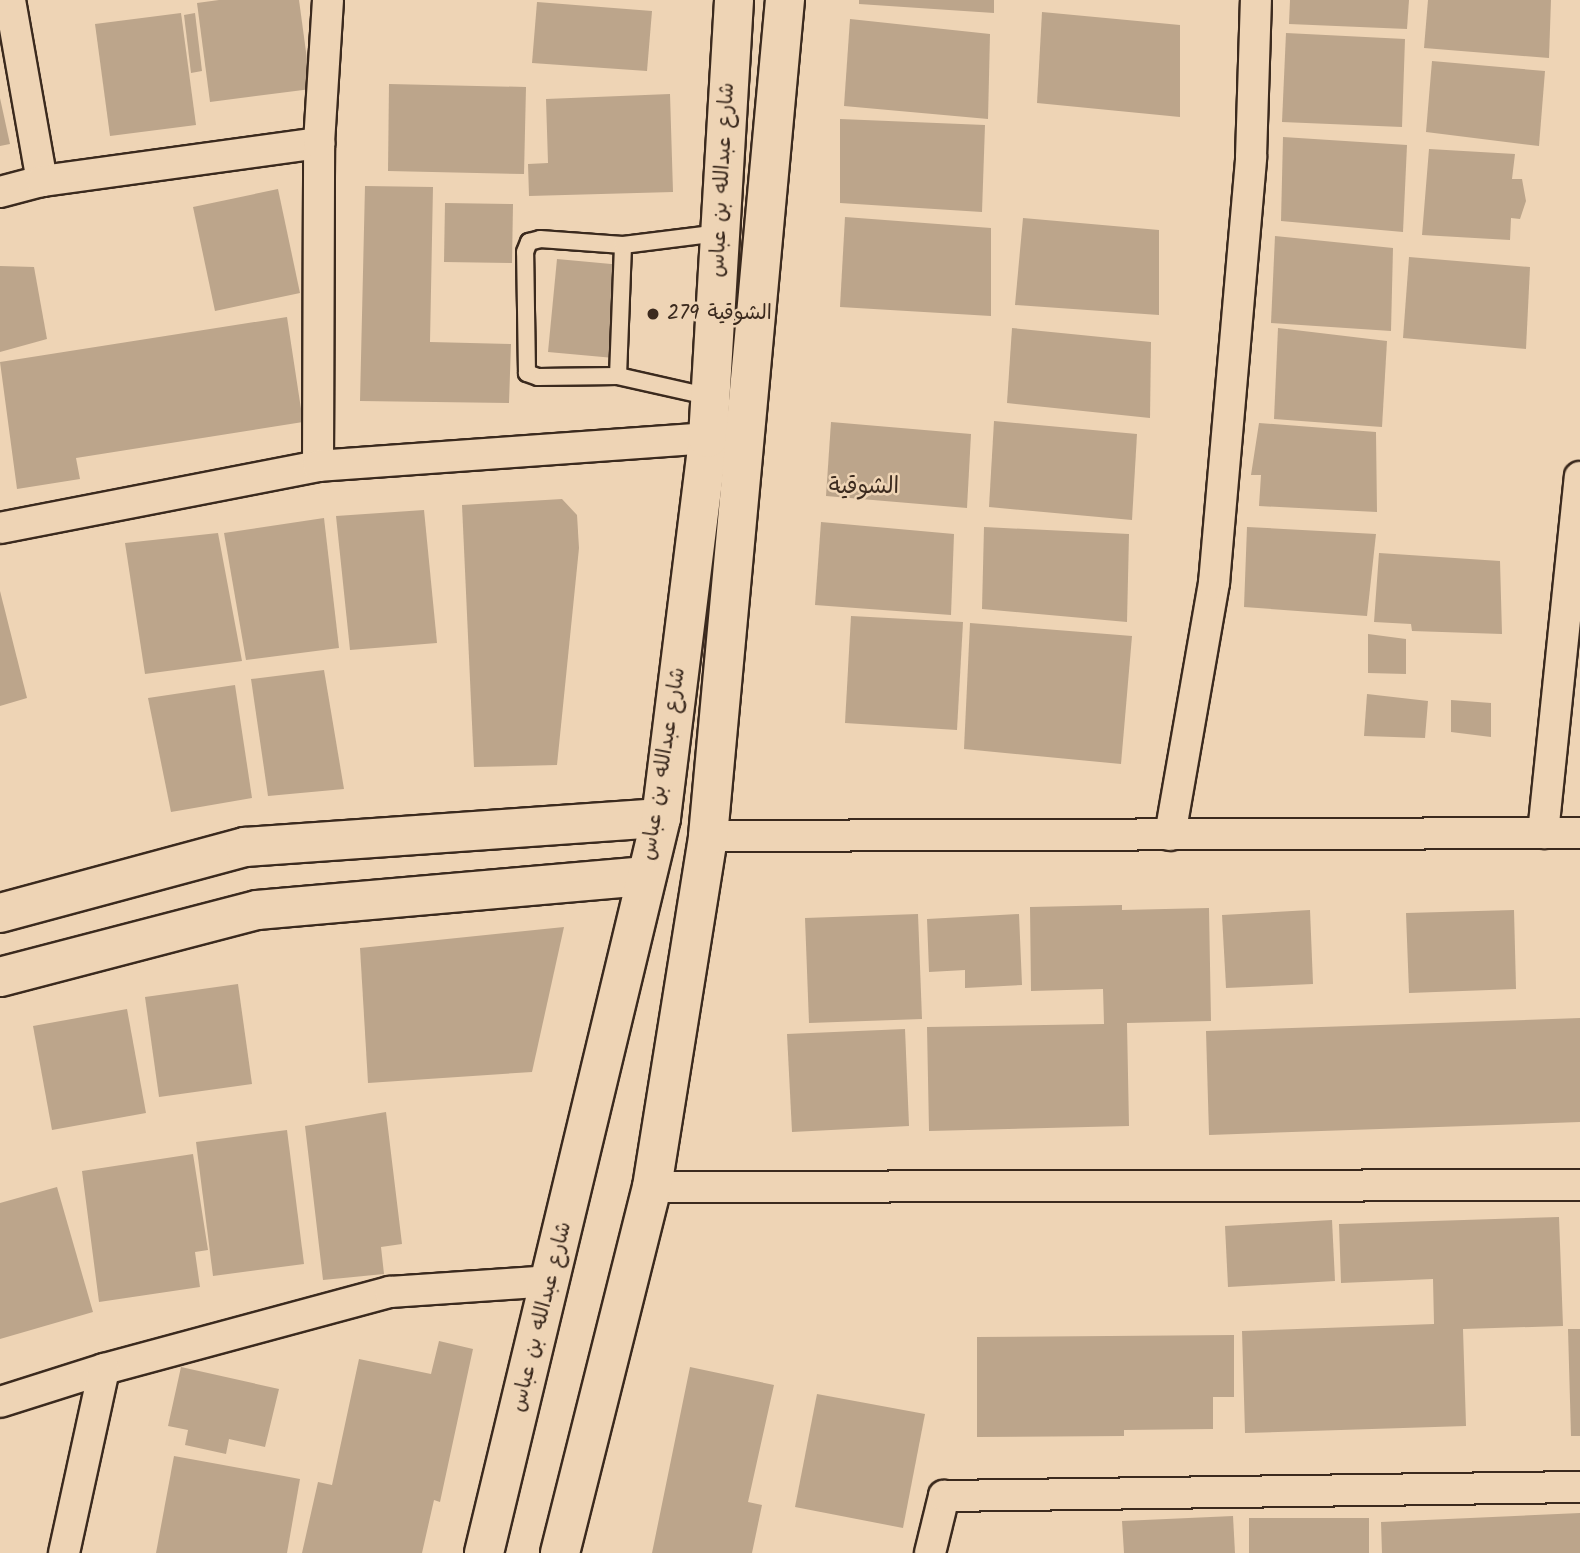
<!DOCTYPE html>
<meta charset="utf-8">
<style>
body{margin:0}
#map{position:relative;width:1580px;height:1553px;overflow:hidden;background:#eed4b5;font-family:Kalam,"Playpen Sans Arabic",sans-serif}
div>[style]{position:absolute}
.building>*{inset:0;background:#bca58b}
.roads{filter:drop-shadow(2px 0 #3b2a1e) drop-shadow(-2px 0 #3b2a1e) drop-shadow(0 2px #3b2a1e) drop-shadow(0 -2px #3b2a1e)}
.lane>*{height:16px;margin:-8px;padding:0 8px;transform-origin:8px;border-radius:8px;background:#eed4b5}
.street>*{height:30px;margin:-15px;padding:0 15px;transform-origin:15px;border-radius:15px;background:#eed4b5}
.secondary>*{height:38px;margin:-19px;padding:0 19px;transform-origin:19px;border-radius:19px;background:#eed4b5}
.primary>*{height:38px;margin:-19px;padding:0 19px;transform-origin:19px;border-radius:19px;background:#eed4b5}
.dots>*{width:19px;height:19px;translate:-50% -50%;box-sizing:border-box;border:4px solid #eed4b5;border-radius:50%}
span{translate:-50% -50%;white-space:nowrap;text-align:center;line-height:1.15;-webkit-text-stroke:5px #eed4b5;paint-order:stroke}
.street-label{font-size:21px;color:#3b2a1e}
.poi-label{font-size:21px;color:#3b2a1e}
.left{translate:0 -50%;text-align:left}
.neighbourhood-label{font-size:23px;color:#3b2a1e}
</style>
<div id="map">
<div class="building">
<i style="clip-path:polygon(219px 0,299px 0,311px 89px,210px 102px,197px 3px)"></i>
<i style="clip-path:polygon(859px 0,994px 0,994px 13px,859px 4px)"></i>
<i style="clip-path:polygon(1290px 0,1409px 0,1407px 29px,1289px 24px)"></i>
<i style="clip-path:polygon(1428px 0,1551px 0,1549px 58px,1424px 48px)"></i>
<i style="clip-path:polygon(537px 2px,652px 11px,647px 71px,532px 63px)"></i>
<i style="clip-path:polygon(1042px 12px,1180px 25px,1180px 117px,1037px 103px)"></i>
<i style="clip-path:polygon(181px 13px,196px 125px,110px 136px,95px 24px)"></i>
<i style="clip-path:polygon(195px 13px,202px 71px,191px 73px,184px 15px)"></i>
<i style="clip-path:polygon(850px 19px,990px 34px,988px 119px,844px 106px)"></i>
<i style="clip-path:polygon(1286px 33px,1405px 39px,1402px 127px,1282px 122px)"></i>
<i style="clip-path:polygon(1432px 61px,1545px 71px,1539px 146px,1426px 132px)"></i>
<i style="clip-path:polygon(389px 84px,526px 87px,524px 174px,388px 171px)"></i>
<i style="clip-path:polygon(670px 94px,673px 192px,529px 196px,528px 164px,548px 163px,546px 99px)"></i>
<i style="clip-path:polygon(0 98px,10px 144px,0 146px)"></i>
<i style="clip-path:polygon(840px 119px,985px 125px,982px 212px,840px 203px)"></i>
<i style="clip-path:polygon(1283px 137px,1407px 145px,1403px 232px,1281px 221px)"></i>
<i style="clip-path:polygon(1429px 149px,1515px 154px,1512px 179px,1522px 179px,1526px 201px,1520px 219px,1511px 218px,1510px 240px,1422px 235px)"></i>
<i style="clip-path:polygon(365px 186px,433px 187px,430px 342px,511px 344px,509px 403px,360px 401px)"></i>
<i style="clip-path:polygon(278px 189px,300px 293px,215px 311px,193px 207px)"></i>
<i style="clip-path:polygon(445px 203px,513px 204px,512px 263px,444px 262px)"></i>
<i style="clip-path:polygon(845px 217px,991px 228px,991px 316px,840px 307px)"></i>
<i style="clip-path:polygon(1023px 218px,1159px 230px,1159px 315px,1015px 305px)"></i>
<i style="clip-path:polygon(1275px 236px,1393px 248px,1391px 331px,1271px 323px)"></i>
<i style="clip-path:polygon(1409px 257px,1530px 267px,1526px 349px,1403px 338px)"></i>
<i style="clip-path:polygon(557px 259px,622px 265px,614px 358px,548px 352px)"></i>
<i style="clip-path:polygon(0 266px,34px 267px,47px 339px,0 352px)"></i>
<i style="clip-path:polygon(287px 317px,303px 422px,76px 458px,80px 479px,17px 489px,0 362px)"></i>
<i style="clip-path:polygon(1012px 328px,1151px 342px,1150px 418px,1007px 403px)"></i>
<i style="clip-path:polygon(1278px 328px,1387px 341px,1382px 427px,1274px 419px)"></i>
<i style="clip-path:polygon(994px 421px,1137px 434px,1132px 520px,989px 507px)"></i>
<i style="clip-path:polygon(831px 422px,971px 434px,967px 508px,826px 496px)"></i>
<i style="clip-path:polygon(1259px 423px,1376px 432px,1377px 512px,1259px 506px,1261px 475px,1251px 475px)"></i>
<i style="clip-path:polygon(562px 499px,577px 515px,579px 548px,557px 765px,474px 767px,462px 505px)"></i>
<i style="clip-path:polygon(424px 510px,437px 643px,350px 650px,336px 516px)"></i>
<i style="clip-path:polygon(324px 518px,339px 648px,246px 660px,224px 533px)"></i>
<i style="clip-path:polygon(821px 522px,954px 534px,951px 615px,815px 605px)"></i>
<i style="clip-path:polygon(984px 527px,1129px 534px,1127px 622px,982px 609px)"></i>
<i style="clip-path:polygon(1247px 527px,1376px 534px,1367px 616px,1244px 607px)"></i>
<i style="clip-path:polygon(218px 533px,242px 661px,145px 674px,125px 543px)"></i>
<i style="clip-path:polygon(1379px 553px,1500px 561px,1502px 634px,1412px 631px,1411px 624px,1374px 622px)"></i>
<i style="clip-path:polygon(0 591px,27px 698px,0 706px)"></i>
<i style="clip-path:polygon(851px 616px,963px 622px,957px 730px,845px 723px)"></i>
<i style="clip-path:polygon(970px 623px,1132px 636px,1121px 764px,964px 749px)"></i>
<i style="clip-path:polygon(1368px 634px,1406px 639px,1406px 674px,1368px 673px)"></i>
<i style="clip-path:polygon(324px 670px,344px 789px,268px 796px,251px 679px)"></i>
<i style="clip-path:polygon(235px 685px,252px 798px,171px 812px,148px 698px)"></i>
<i style="clip-path:polygon(1367px 694px,1428px 701px,1425px 738px,1364px 736px)"></i>
<i style="clip-path:polygon(1451px 700px,1491px 703px,1491px 737px,1451px 732px)"></i>
<i style="clip-path:polygon(1122px 905px,1122px 910px,1209px 908px,1211px 1021px,1127px 1023px,1129px 1126px,929px 1131px,927px 1027px,1104px 1024px,1103px 989px,1031px 991px,1030px 907px)"></i>
<i style="clip-path:polygon(1310px 910px,1313px 984px,1226px 988px,1222px 915px)"></i>
<i style="clip-path:polygon(1514px 910px,1516px 989px,1409px 993px,1406px 913px)"></i>
<i style="clip-path:polygon(918px 914px,922px 1019px,809px 1023px,805px 918px)"></i>
<i style="clip-path:polygon(1019px 914px,1022px 985px,965px 988px,965px 970px,929px 972px,927px 919px)"></i>
<i style="clip-path:polygon(564px 927px,532px 1072px,368px 1083px,360px 948px)"></i>
<i style="clip-path:polygon(238px 984px,252px 1084px,159px 1097px,145px 997px)"></i>
<i style="clip-path:polygon(127px 1009px,146px 1113px,52px 1130px,33px 1026px)"></i>
<i style="clip-path:polygon(1580px 1018px,1580px 1122px,1209px 1135px,1206px 1031px)"></i>
<i style="clip-path:polygon(905px 1029px,909px 1126px,792px 1132px,787px 1034px)"></i>
<i style="clip-path:polygon(386px 1112px,402px 1244px,381px 1247px,384px 1274px,323px 1280px,305px 1126px)"></i>
<i style="clip-path:polygon(287px 1130px,304px 1264px,213px 1276px,196px 1142px)"></i>
<i style="clip-path:polygon(193px 1154px,208px 1250px,195px 1252px,200px 1287px,99px 1302px,82px 1171px)"></i>
<i style="clip-path:polygon(57px 1187px,93px 1312px,0 1339px,0 1203px)"></i>
<i style="clip-path:polygon(1559px 1217px,1563px 1326px,1463px 1329px,1466px 1426px,1245px 1433px,1242px 1331px,1434px 1324px,1433px 1279px,1341px 1283px,1339px 1224px)"></i>
<i style="clip-path:polygon(1332px 1220px,1335px 1281px,1228px 1287px,1225px 1226px)"></i>
<i style="clip-path:polygon(1568px 1329px,1580px 1329px,1580px 1436px,1571px 1436px)"></i>
<i style="clip-path:polygon(1234px 1335px,1234px 1397px,1213px 1397px,1213px 1429px,1124px 1430px,1124px 1436px,977px 1437px,977px 1337px)"></i>
<i style="clip-path:polygon(439px 1341px,473px 1349px,440px 1502px,434px 1500px,422px 1553px,302px 1553px,318px 1482px,332px 1485px,359px 1359px,431px 1374px)"></i>
<i style="clip-path:polygon(181px 1367px,279px 1389px,265px 1447px,229px 1439px,226px 1454px,185px 1445px,188px 1430px,168px 1426px)"></i>
<i style="clip-path:polygon(690px 1367px,774px 1385px,748px 1502px,762px 1505px,752px 1553px,652px 1553px)"></i>
<i style="clip-path:polygon(817px 1394px,925px 1414px,903px 1528px,795px 1507px)"></i>
<i style="clip-path:polygon(174px 1456px,300px 1479px,287px 1553px,156px 1553px)"></i>
<i style="clip-path:polygon(1580px 1513px,1580px 1553px,1382px 1553px,1381px 1522px)"></i>
<i style="clip-path:polygon(1233px 1516px,1235px 1553px,1124px 1553px,1122px 1521px)"></i>
<i style="clip-path:polygon(1249px 1518px,1369px 1518px,1369px 1553px,1249px 1553px)"></i>
</div>
<div class="roads">
<div class="lane">
<i style="left:618px;top:376px;width:80px;rotate:179.3deg"></i>
<i style="left:538px;top:377px;width:12px;rotate:-160deg"></i>
<i style="left:527px;top:373px;width:121px;rotate:-90.9deg"></i>
<i style="left:525px;top:252px;width:11px;rotate:-68deg"></i>
<i style="left:529px;top:242px;width:11px;rotate:-15deg"></i>
<i style="left:540px;top:239px;width:83px;rotate:4.1deg"></i>
<i style="left:711px;top:397px;width:95px;rotate:-167.3deg"></i>
<i style="left:618px;top:376px;width:131px;rotate:-87.8deg"></i>
<i style="left:623px;top:245px;width:98px;rotate:-7.1deg"></i>
</div>
<div class="street">
<i style="left:10px;top:0;width:184px;rotate:80deg"></i>
<i style="left:0;top:192px;width:43px;rotate:-14.7deg"></i>
<i style="left:42px;top:181px;width:280px;rotate:-7.8deg"></i>
<i style="left:318px;top:466px;width:323px;rotate:-89.8deg"></i>
<i style="left:319px;top:143px;width:143px;rotate:-86.4deg"></i>
<i style="left:0;top:528px;width:324px;rotate:-11deg"></i>
<i style="left:318px;top:466px;width:391px;rotate:-4.1deg"></i>
<i style="left:1543px;top:833px;width:358px;rotate:-84.1deg"></i>
<i style="left:1170px;top:835px;width:256px;rotate:-80.1deg"></i>
<i style="left:1214px;top:583px;width:428px;rotate:-85deg"></i>
<i style="left:1251px;top:157px;width:157px;rotate:-88.2deg"></i>
<i style="left:708px;top:836px;width:872px;rotate:-0.2deg"></i>
<i style="left:652px;top:1187px;width:928px;rotate:-0.12deg"></i>
<i style="left:0;top:1402px;width:109px;rotate:-17.6deg"></i>
<i style="left:104px;top:1369px;width:296px;rotate:-15.1deg"></i>
<i style="left:390px;top:1292px;width:162px;rotate:-3.9deg"></i>
<i style="left:64px;top:1553px;width:188px;rotate:-77.7deg"></i>
<i style="left:930px;top:1553px;width:59px;rotate:-76.2deg"></i>
<i style="left:944px;top:1496px;width:636px;rotate:-0.81deg"></i>
</div>
<div class="secondary">
<i style="left:0;top:913px;width:254px;rotate:-15.1deg"></i>
<i style="left:245px;top:847px;width:417px;rotate:-4deg"></i>
<i style="left:0;top:977px;width:266px;rotate:-14.6deg"></i>
<i style="left:257px;top:910px;width:391px;rotate:-5deg"></i>
</div>
<div class="primary">
<i style="left:484px;top:1553px;width:756px;rotate:-76.46deg"></i>
<i style="left:661px;top:818px;width:383px;rotate:-82.9deg"></i>
<i style="left:708px;top:438px;width:439px;rotate:-86.6deg"></i>
<i style="left:560px;top:1553px;width:377px;rotate:-75.9deg"></i>
<i style="left:652px;top:1187px;width:355px;rotate:-80.9deg"></i>
<i style="left:708px;top:836px;width:840px;rotate:-84.74deg"></i>
</div>
</div>
<div class="dots">
<i style="left:653px;top:314px;background:#3b2a1e"></i>
</div>
<div class="street-label">
<span style="left:723px;top:180px;rotate:-87deg">شارع عبدالله بن عباس</span>
<span style="left:664px;top:764px;rotate:-81deg">شارع عبدالله بن عباس</span>
<span style="left:542px;top:1317px;rotate:-76deg">شارع عبدالله بن عباس</span>
</div>
<div class="poi-label">
<span class="left" style="left:667px;top:314px">الشوقية 279</span>
</div>
<div class="neighbourhood-label">
<span style="left:864px;top:487px">الشوقية</span>
</div>
</div>
